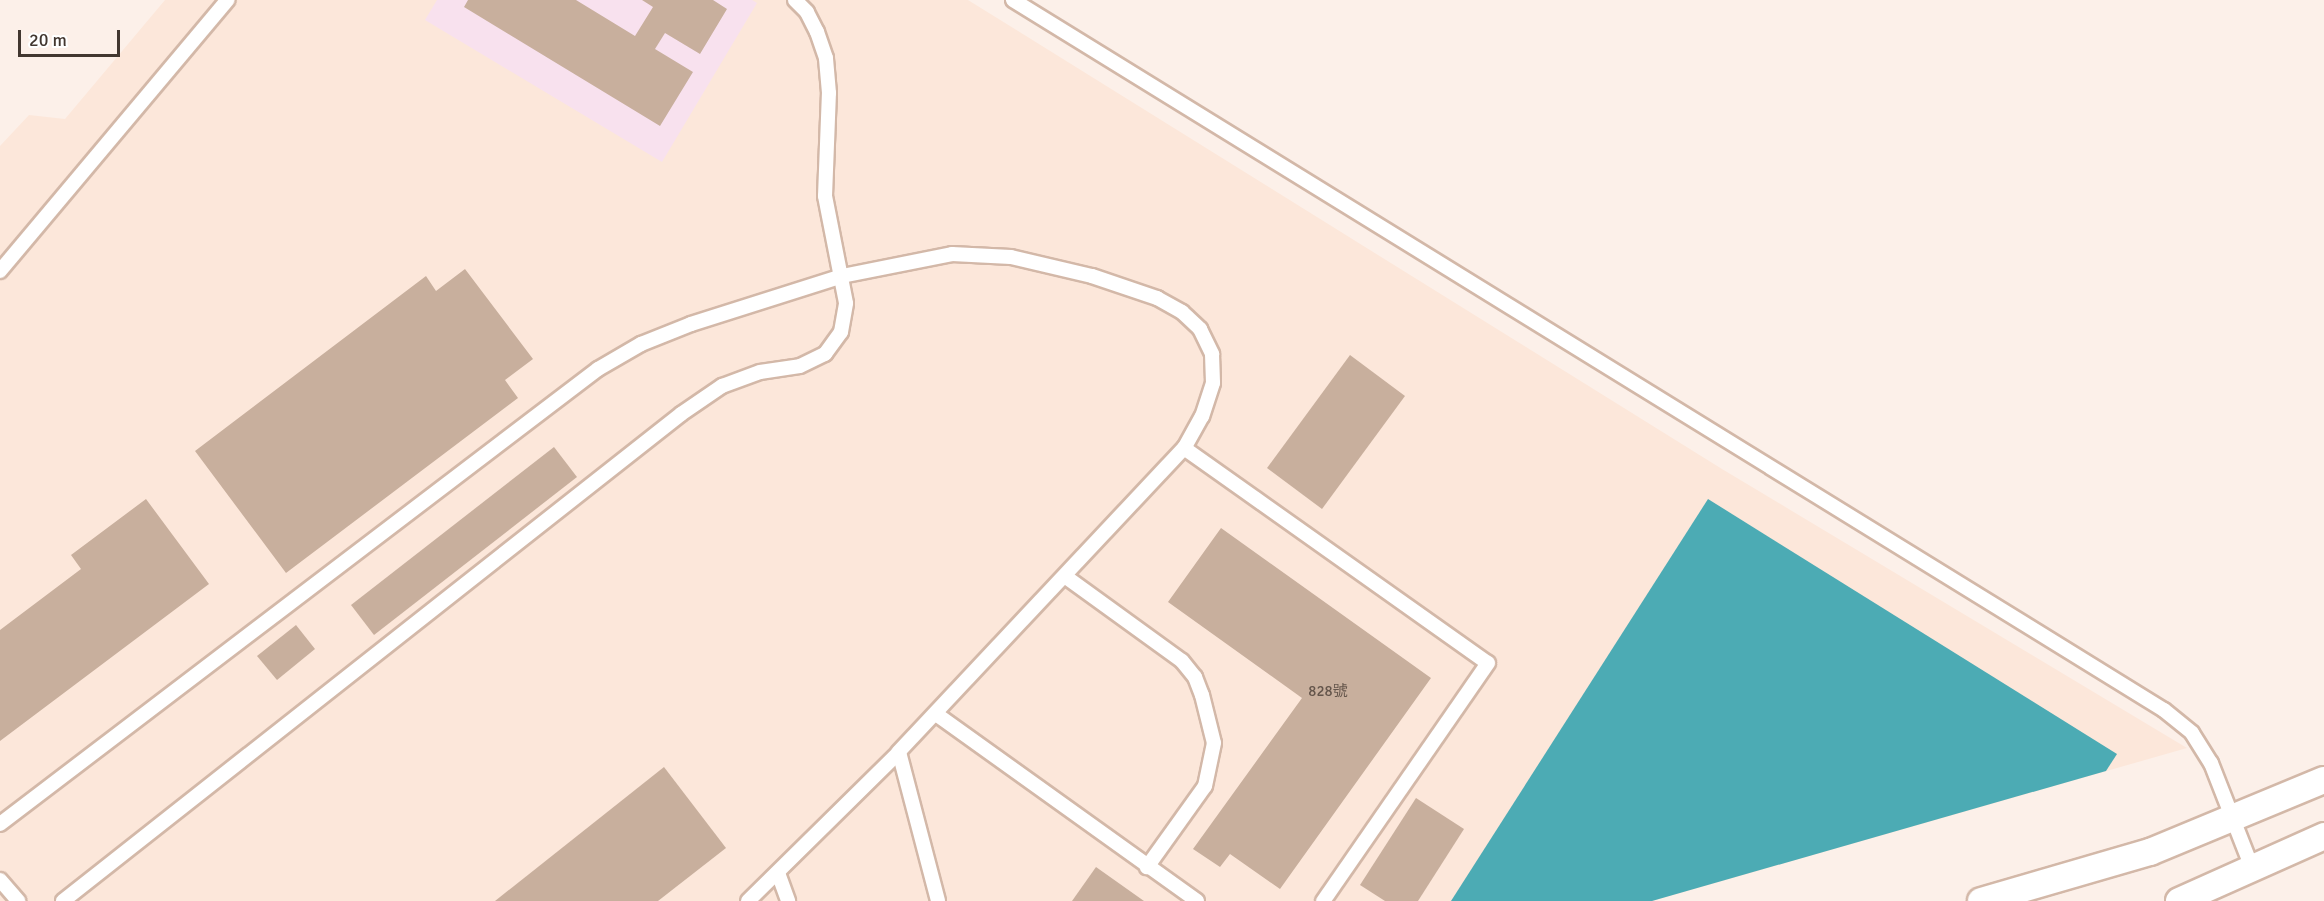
<!DOCTYPE html>
<meta charset="utf-8">
<style>
body{margin:0}
#map{position:relative;width:2324px;height:901px;overflow:hidden;background:#fcf0e9;font-family:Signika,"Noto Sans TC",sans-serif}
div>[style]{position:absolute}
.built>*{inset:0;background:#fce7da}
.industrial>*{inset:0;background:#f8e1ee}
.water>*{inset:0;background:#4cabb4}
.building>*{inset:0;background:#c8af9d}
.roads{filter:drop-shadow(2px 0 #d3b8a8) drop-shadow(-2px 0 #d3b8a8) drop-shadow(0 2px #d3b8a8) drop-shadow(0 -2px #d3b8a8)}
.lane>*{height:14px;margin:-7px;padding:0 7px;transform-origin:7px;border-radius:7px;background:#fff}
.street>*{height:26px;margin:-13px;padding:0 13px;transform-origin:13px;border-radius:13px;background:#fff}
span{translate:-50% -50%;white-space:nowrap;text-align:center;line-height:1.15;-webkit-text-stroke:5px #fff;paint-order:stroke}
.number-label{font-size:15px;color:#64554b}
.number-label span{-webkit-text-stroke-width:0}
.scale{position:absolute;left:18px;top:30px;width:102px;height:27px;box-sizing:border-box;border:3px solid #423730;border-top:0;padding-left:8px;font-size:18px;line-height:21px;white-space:nowrap;color:#423730;-webkit-text-stroke:4px #fff;paint-order:stroke}
</style>
<div id="map">
<div class="built">
<i style="clip-path:polygon(165px 0,968px 0,1722px 469px,2187px 748px,1652px 901px,0 901px,0 146px,29px 115px,65px 119px)"></i>
</div>
<div class="industrial">
<i style="clip-path:polygon(437px 0,752px 0,757px 3px,662px 162px,425px 20px)"></i>
</div>
<div class="water">
<i style="clip-path:polygon(1708px 499px,2117px 754px,2106px 771px,1652px 901px,1451px 901px)"></i>
</div>
<div class="building">
<i style="clip-path:polygon(468px 0,576px 0,635px 36px,653px 7px,642px 0,713px 0,727px 9px,700px 54px,665px 33px,655px 49px,693px 72px,660px 126px,464px 7px)"></i>
<i style="clip-path:polygon(465px 269px,533px 359px,505px 380px,518px 398px,286px 573px,195px 451px,426px 276px,436px 291px)"></i>
<i style="clip-path:polygon(1350px 355px,1405px 396px,1322px 509px,1267px 468px)"></i>
<i style="clip-path:polygon(554px 447px,577px 477px,374px 635px,351px 605px)"></i>
<i style="clip-path:polygon(146px 499px,209px 584px,0 741px,0 630px,81px 569px,71px 555px)"></i>
<i style="clip-path:polygon(1221px 528px,1431px 678px,1280px 889px,1230px 854px,1220px 867px,1193px 849px,1302px 698px,1168px 602px)"></i>
<i style="clip-path:polygon(296px 625px,315px 649px,277px 680px,257px 656px)"></i>
<i style="clip-path:polygon(664px 767px,726px 848px,658px 901px,495px 901px)"></i>
<i style="clip-path:polygon(1416px 798px,1464px 829px,1418px 901px,1385px 901px,1360px 885px)"></i>
<i style="clip-path:polygon(1096px 867px,1144px 901px,1072px 901px)"></i>
</div>
<div class="roads">
<div class="lane">
<i style="left:1013px;top:0;width:1352px;rotate:31.67deg"></i>
<i style="left:2164px;top:710px;width:36px;rotate:39deg"></i>
<i style="left:2192px;top:733px;width:36px;rotate:58deg"></i>
<i style="left:2211px;top:763px;width:115px;rotate:68.6deg"></i>
<i style="left:0;top:271px;width:354px;rotate:-50deg"></i>
<i style="left:1184px;top:448px;width:372px;rotate:35.3deg"></i>
<i style="left:1488px;top:663px;width:290px;rotate:124.7deg"></i>
<i style="left:1066px;top:577px;width:143px;rotate:35.9deg"></i>
<i style="left:1182px;top:661px;width:21px;rotate:51deg"></i>
<i style="left:1195px;top:677px;width:19px;rotate:69deg"></i>
<i style="left:1202px;top:695px;width:49px;rotate:76deg"></i>
<i style="left:1214px;top:743px;width:44px;rotate:101.8deg"></i>
<i style="left:1205px;top:786px;width:100px;rotate:125.6deg"></i>
<i style="left:936px;top:714px;width:321px;rotate:35.6deg"></i>
<i style="left:0;top:824px;width:751px;rotate:-37.27deg"></i>
<i style="left:598px;top:369px;width:50px;rotate:-30.2deg"></i>
<i style="left:641px;top:344px;width:54px;rotate:-21.8deg"></i>
<i style="left:691px;top:324px;width:158px;rotate:-17.6deg"></i>
<i style="left:842px;top:276px;width:112px;rotate:-11.3deg"></i>
<i style="left:952px;top:254px;width:59px;rotate:2.9deg"></i>
<i style="left:1011px;top:257px;width:83px;rotate:13.2deg"></i>
<i style="left:1092px;top:276px;width:69px;rotate:18.7deg"></i>
<i style="left:1157px;top:298px;width:29px;rotate:29deg"></i>
<i style="left:1182px;top:312px;width:25px;rotate:43deg"></i>
<i style="left:1200px;top:329px;width:28px;rotate:64deg"></i>
<i style="left:1212px;top:354px;width:29px;rotate:88deg"></i>
<i style="left:1213px;top:383px;width:35px;rotate:108deg"></i>
<i style="left:1202px;top:416px;width:37px;rotate:119deg"></i>
<i style="left:1184px;top:448px;width:417px;rotate:133.2deg"></i>
<i style="left:778px;top:873px;width:30px;rotate:70deg"></i>
<i style="left:0;top:880px;width:28px;rotate:49deg"></i>
<i style="left:63px;top:901px;width:787px;rotate:-38.24deg"></i>
<i style="left:681px;top:414px;width:50px;rotate:-34.3deg"></i>
<i style="left:722px;top:386px;width:40px;rotate:-20.2deg"></i>
<i style="left:760px;top:372px;width:40px;rotate:-8.5deg"></i>
<i style="left:800px;top:366px;width:28px;rotate:-26deg"></i>
<i style="left:825px;top:354px;width:27px;rotate:-54deg"></i>
<i style="left:841px;top:332px;width:29px;rotate:-80deg"></i>
<i style="left:846px;top:303px;width:109px;rotate:-101.1deg"></i>
<i style="left:825px;top:196px;width:103px;rotate:-87.8deg"></i>
<i style="left:829px;top:93px;width:35px;rotate:-95deg"></i>
<i style="left:826px;top:58px;width:28px;rotate:-109deg"></i>
<i style="left:817px;top:32px;width:22px;rotate:-117deg"></i>
<i style="left:807px;top:12px;width:17px;rotate:-135deg"></i>
<i style="left:748px;top:901px;width:212px;rotate:-44.6deg"></i>
<i style="left:899px;top:752px;width:154px;rotate:75.3deg"></i>
</div>
<div class="street">
<i style="left:1981px;top:901px;width:176px;rotate:-16.2deg"></i>
<i style="left:2150px;top:852px;width:188px;rotate:-22.5deg"></i>
<i style="left:2179px;top:901px;width:159px;rotate:-24.1deg"></i>
</div>
</div>
<div class="number-label">
<span style="left:1328px;top:692px">828號</span>
</div>
<div class="scale">20 m</div>
</div>
